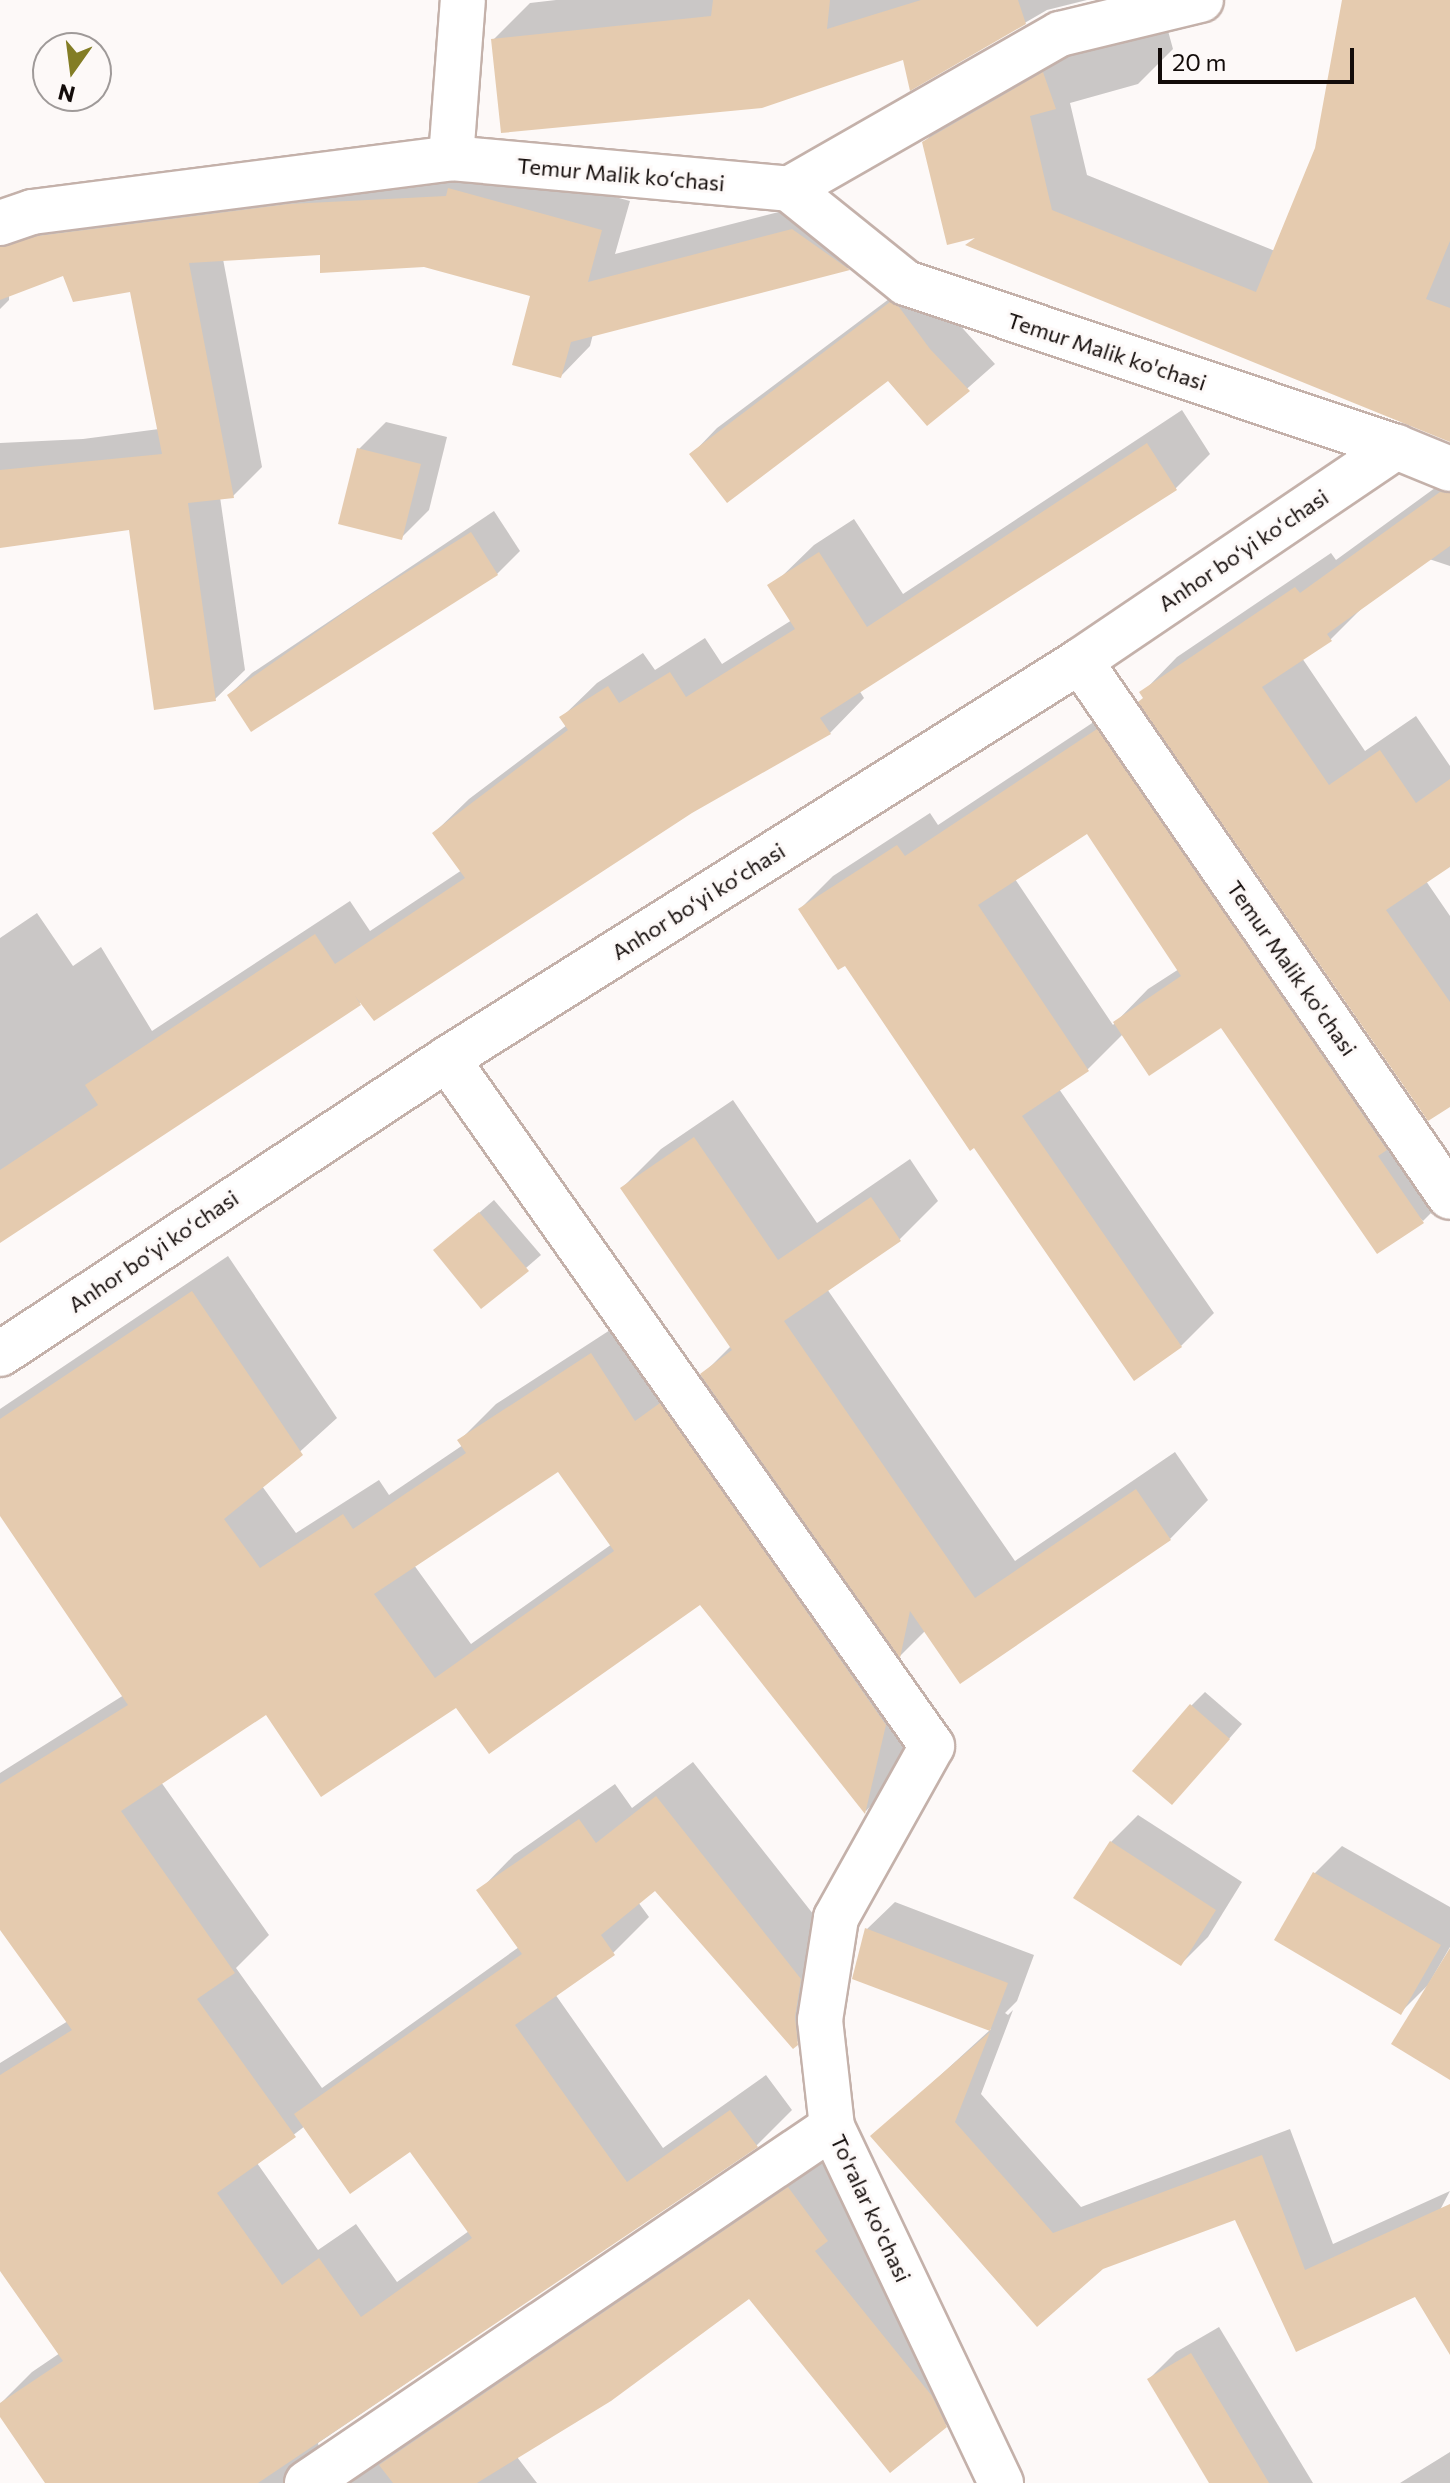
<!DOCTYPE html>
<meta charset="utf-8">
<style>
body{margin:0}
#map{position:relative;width:1450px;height:2483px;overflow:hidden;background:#fdf9f8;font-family:Commissioner,sans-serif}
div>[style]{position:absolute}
.shadow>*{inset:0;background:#0003}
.building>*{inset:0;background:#e5cbaf}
.roads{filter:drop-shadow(2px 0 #c4b1aa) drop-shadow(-2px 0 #c4b1aa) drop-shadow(0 2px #c4b1aa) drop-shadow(0 -2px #c4b1aa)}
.minor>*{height:44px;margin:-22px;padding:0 22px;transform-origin:22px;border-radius:22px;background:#fff}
span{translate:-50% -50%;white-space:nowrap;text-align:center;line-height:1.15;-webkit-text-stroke:6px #fdf9f8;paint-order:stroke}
.street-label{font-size:22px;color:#130c0a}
.north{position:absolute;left:32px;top:32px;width:80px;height:80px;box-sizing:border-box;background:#fdf9f8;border:2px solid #9f9a99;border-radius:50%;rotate:194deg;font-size:22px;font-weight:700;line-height:32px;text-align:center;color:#130c0a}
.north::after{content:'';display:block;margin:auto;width:28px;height:36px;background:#837d25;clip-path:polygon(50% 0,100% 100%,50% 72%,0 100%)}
.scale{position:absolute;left:1158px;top:48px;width:196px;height:36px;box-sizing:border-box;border:4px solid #130c0a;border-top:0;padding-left:10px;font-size:24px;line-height:28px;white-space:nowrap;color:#130c0a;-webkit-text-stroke:6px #fdf9f8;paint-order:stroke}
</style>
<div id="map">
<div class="shadow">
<i style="clip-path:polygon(556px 0,1087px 0,1047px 10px,912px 88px,904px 58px,493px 40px,530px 3px)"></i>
<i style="clip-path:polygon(1344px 0,1450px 0,1450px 440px,978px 235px,924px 142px,960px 107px,1162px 9px,1173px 49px,1138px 84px,1070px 103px,1087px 175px,1275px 251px,1318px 159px)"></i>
<i style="clip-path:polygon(480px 160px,630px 201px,615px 254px,822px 201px,877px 240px,849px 268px,593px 334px,590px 346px,561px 376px,533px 295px,424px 265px,322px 253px,223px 259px,262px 467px,233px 496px,220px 497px,245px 670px,215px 699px,130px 528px,0 546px,0 443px,83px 439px,159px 429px,131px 289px,64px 273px,9px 295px,9px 300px,0 309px,0 218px)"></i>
<i style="clip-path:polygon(917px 278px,995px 364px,927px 424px,889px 378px,692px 454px,717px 428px)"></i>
<i style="clip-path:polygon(1182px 410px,1210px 454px,1176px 488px,859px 690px,864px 698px,830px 733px,361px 1002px,0 1240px,0 938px,37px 913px,73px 966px,101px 947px,152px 1031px,350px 901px,370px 931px,462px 870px,434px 833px,469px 799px,567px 725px,562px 717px,597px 683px,643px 653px,655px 670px,705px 638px,722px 664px,792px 620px,778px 580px,814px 545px,854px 519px,903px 594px)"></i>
<i style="clip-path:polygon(386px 422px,447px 437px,429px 510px,401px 538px,359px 449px)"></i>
<i style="clip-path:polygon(1450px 477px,1450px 566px,1429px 559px,1367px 603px,1331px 639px,1302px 658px,1365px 751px,1416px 716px,1450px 766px,1450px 864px,1426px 881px,1450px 916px,1450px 1104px,1142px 693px,1177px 657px,1331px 553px,1336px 560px)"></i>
<i style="clip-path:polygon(494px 511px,520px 551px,497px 574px,252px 730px,229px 695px,252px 673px)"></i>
<i style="clip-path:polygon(evenodd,1130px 698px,1450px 1194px,1423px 1221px,1222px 1026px,1123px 1034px,1088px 1069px,1059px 1089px,1214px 1313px,1181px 1346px,800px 909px,833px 876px,930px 813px,938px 825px,1130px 698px,1087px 831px,1179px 969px,1148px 989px,1113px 1025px,1015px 879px,1087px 831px)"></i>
<i style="clip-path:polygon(evenodd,733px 1100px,817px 1223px,910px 1159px,938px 1201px,899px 1240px,827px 1289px,1015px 1561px,1175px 1452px,1208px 1500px,1170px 1539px,926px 1630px,899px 1657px,921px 1688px,905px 1769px,866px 1811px,701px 1602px,456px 1705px,266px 1712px,161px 1782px,269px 1935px,236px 1968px,322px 2088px,519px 1947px,479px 1891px,514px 1855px,615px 1784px,632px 1808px,693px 1762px,836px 1943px,833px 2007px,793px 2046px,655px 1889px,638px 1902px,649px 1917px,613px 1953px,555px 1994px,663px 2148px,766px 2075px,792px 2110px,756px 2146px,318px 2443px,322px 2462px,824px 2153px,850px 2216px,967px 2360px,981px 2389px,945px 2425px,749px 2297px,517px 2457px,537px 2483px,47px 2483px,0 2413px,0 2404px,32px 2372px,60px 2353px,0 2267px,0 2063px,68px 2021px,0 1927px,0 1773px,124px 1695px,0 1513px,0 1409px,228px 1256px,337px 1418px,262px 1486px,296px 1533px,379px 1480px,389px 1495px,463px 1445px,460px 1440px,496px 1404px,627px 1319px,671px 1387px,696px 1369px,701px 1376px,731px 1346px,622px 1188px,661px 1149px,733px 1100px,558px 1469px,612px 1544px,471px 1644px,414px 1565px,558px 1469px,733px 1100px,305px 2126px,410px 2149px,469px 2231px,397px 2282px,356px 2224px,318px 2250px,257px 2163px,305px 2126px)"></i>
<i style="clip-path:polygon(494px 1200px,541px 1255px,482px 1306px,436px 1250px)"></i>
<i style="clip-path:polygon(1205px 1692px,1242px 1724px,1185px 1789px,1191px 1706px)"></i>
<i style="clip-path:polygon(1138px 1815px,1242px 1882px,1208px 1937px,1181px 1964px,1111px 1842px)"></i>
<i style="clip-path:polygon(1342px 1846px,1450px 1907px,1450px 1947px,1428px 1985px,1401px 2012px,1277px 1940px,1315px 1873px)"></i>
<i style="clip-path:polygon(895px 1902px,1034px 1955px,1017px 2001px,1005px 2013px,1008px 2015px,1013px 2010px,981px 2094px,1081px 2207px,1290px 2129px,1333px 2244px,1450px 2191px,1431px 2227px,1450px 2215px,1450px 2273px,1364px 2318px,1236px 2217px,1102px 2268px,873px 2137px,991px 2029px,854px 1978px,867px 1929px)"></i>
<i style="clip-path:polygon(1219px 2327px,1313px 2483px,1211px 2483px,1149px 2379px,1176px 2352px)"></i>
<i style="clip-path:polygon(1450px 2452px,1450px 2483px,1399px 2483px,1400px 2483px)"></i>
</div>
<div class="building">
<i style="clip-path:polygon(713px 0,830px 0,827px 29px,921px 0,1018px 0,1026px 24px,910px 91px,903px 60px,762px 108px,501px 133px,491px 39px,711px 16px)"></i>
<i style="clip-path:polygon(1342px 0,1450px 0,1450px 241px,1426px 299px,1450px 308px,1450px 442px,965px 245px,975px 238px,947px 245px,922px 142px,1043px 72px,1056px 109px,1030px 116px,1052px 210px,1256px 292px,1315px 148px)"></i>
<i style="clip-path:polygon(448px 188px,602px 230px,588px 282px,792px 229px,850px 270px,571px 342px,561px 378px,512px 365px,530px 296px,424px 267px,320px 273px,320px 255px,189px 263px,234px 498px,188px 503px,216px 701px,154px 710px,129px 530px,0 548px,0 470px,162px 454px,130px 292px,73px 302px,63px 276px,0 300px,0 247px,38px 236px,289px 204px,446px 196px)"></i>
<i style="clip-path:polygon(890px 302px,899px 307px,930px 349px,970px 391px,927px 426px,888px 381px,727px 503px,689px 454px)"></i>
<i style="clip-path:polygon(1147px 443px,1177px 490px,820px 718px,831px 734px,692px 813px,374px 1021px,355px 996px,361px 1005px,0 1243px,0 1170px,98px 1105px,85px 1085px,315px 934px,335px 964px,465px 878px,432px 833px,568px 730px,559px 717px,608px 686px,619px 703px,670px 672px,686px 697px,795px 629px,767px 585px,819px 552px,867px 627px)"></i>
<i style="clip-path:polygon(357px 448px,421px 464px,402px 540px,338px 524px)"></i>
<i style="clip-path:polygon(1440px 492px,1450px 493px,1450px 546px,1327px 634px,1332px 641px,1262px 687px,1329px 785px,1380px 750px,1416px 803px,1450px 779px,1450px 867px,1386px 910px,1450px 1002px,1450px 1107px,1428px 1121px,1138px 702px,1143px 698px,1139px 692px,1295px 587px,1300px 593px)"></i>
<i style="clip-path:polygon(471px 532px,498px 575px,251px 732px,227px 695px,362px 600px)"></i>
<i style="clip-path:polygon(1097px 729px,1387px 1150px,1378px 1156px,1424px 1223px,1377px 1254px,1221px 1028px,1149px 1076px,1113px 1022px,1181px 976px,1087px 834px,978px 905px,1089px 1071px,1022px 1116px,1182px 1347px,1134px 1381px,974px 1148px,970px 1151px,845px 966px,838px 970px,798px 909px,897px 845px,905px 856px)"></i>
<i style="clip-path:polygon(694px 1137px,778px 1260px,871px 1197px,901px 1241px,784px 1321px,975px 1598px,1136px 1489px,1171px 1540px,960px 1684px,910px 1611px,900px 1658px,700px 1374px,732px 1350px,620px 1188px)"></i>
<i style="clip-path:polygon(479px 1212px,529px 1271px,481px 1309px,433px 1250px)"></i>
<i style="clip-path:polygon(evenodd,192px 1291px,303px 1455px,224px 1519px,260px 1568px,343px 1514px,353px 1529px,466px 1453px,457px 1440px,591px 1353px,635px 1421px,660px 1403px,886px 1725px,865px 1814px,700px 1605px,489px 1754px,456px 1708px,321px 1797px,266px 1715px,121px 1811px,235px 1973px,197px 1999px,296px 2137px,217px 2193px,282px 2285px,319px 2258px,361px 2317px,472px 2238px,410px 2152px,350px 2194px,294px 2114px,522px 1954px,476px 1890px,579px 1819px,596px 1843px,656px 1796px,801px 1979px,795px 2017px,798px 2045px,793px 2049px,655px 1891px,601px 1935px,615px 1955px,515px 2025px,627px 2182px,730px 2110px,758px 2147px,258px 2483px,45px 2483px,0 2417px,0 2403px,63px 2361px,0 2271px,0 2075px,72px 2030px,0 1930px,0 1784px,128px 1705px,0 1516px,0 1419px,192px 1291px,558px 1472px,614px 1551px,435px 1678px,374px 1594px,558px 1472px)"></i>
<i style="clip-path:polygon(1190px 1704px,1230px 1739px,1172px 1805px,1132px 1771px)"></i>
<i style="clip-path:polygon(1110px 1841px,1216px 1910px,1181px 1966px,1073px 1898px)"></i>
<i style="clip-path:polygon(1313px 1872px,1441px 1945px,1401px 2015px,1274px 1940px)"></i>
<i style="clip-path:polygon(865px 1928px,1008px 1983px,990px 2031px,852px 1979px)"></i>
<i style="clip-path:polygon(1450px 1948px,1450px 2080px,1391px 2044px)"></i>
<i style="clip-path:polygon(990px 2032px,955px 2122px,1053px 2233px,1262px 2155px,1305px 2270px,1450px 2204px,1450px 2355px,1415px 2297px,1296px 2352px,1235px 2220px,1103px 2269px,1037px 2327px,870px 2136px)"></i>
<i style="clip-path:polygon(788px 2187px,828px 2241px,815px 2251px,932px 2396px,947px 2427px,890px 2473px,749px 2299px,611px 2401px,477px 2483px,393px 2483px,379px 2465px)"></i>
<i style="clip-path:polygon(1191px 2353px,1269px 2483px,1209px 2483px,1147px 2379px)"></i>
</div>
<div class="roads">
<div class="minor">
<i style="left:451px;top:158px;width:158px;rotate:-85.7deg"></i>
<i style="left:789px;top:189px;width:150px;rotate:38.8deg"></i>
<i style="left:906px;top:283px;width:517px;rotate:18.51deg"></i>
<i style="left:1396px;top:447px;width:58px;rotate:22.2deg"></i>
<i style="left:0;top:223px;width:34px;rotate:-19deg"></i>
<i style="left:32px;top:212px;width:422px;rotate:-7.3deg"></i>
<i style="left:451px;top:158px;width:339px;rotate:5.2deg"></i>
<i style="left:789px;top:189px;width:312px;rotate:-29.8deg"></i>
<i style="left:1060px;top:34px;width:145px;rotate:-13.6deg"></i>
<i style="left:1080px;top:661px;width:651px;rotate:55.38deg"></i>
<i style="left:447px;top:1059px;width:841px;rotate:54.78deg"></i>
<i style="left:932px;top:1746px;width:197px;rotate:119.2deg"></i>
<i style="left:836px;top:1918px;width:103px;rotate:98.9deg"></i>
<i style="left:820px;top:2020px;width:108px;rotate:83.6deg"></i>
<i style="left:832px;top:2127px;width:394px;rotate:64.6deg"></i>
<i style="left:0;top:1354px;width:536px;rotate:-33.42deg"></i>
<i style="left:447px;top:1059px;width:748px;rotate:-32.16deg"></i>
<i style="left:1080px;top:661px;width:382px;rotate:-34.1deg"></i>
<i style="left:307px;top:2483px;width:634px;rotate:-34.14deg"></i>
</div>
</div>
<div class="street-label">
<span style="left:621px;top:174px;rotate:5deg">Temur Malik koʻchasi</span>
<span style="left:1107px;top:351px;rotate:18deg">Temur Malik ko'chasi</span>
<span style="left:1243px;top:550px;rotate:-34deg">Anhor boʻyi koʻchasi</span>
<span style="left:698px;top:901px;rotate:-32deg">Anhor boʻyi koʻchasi</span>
<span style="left:1292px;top:968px;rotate:55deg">Temur Malik ko'chasi</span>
<span style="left:153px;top:1251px;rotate:-34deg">Anhor boʻyi koʻchasi</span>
<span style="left:871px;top:2208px;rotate:65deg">To'ralar ko'chasi</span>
</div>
<div class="north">N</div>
<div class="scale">20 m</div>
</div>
